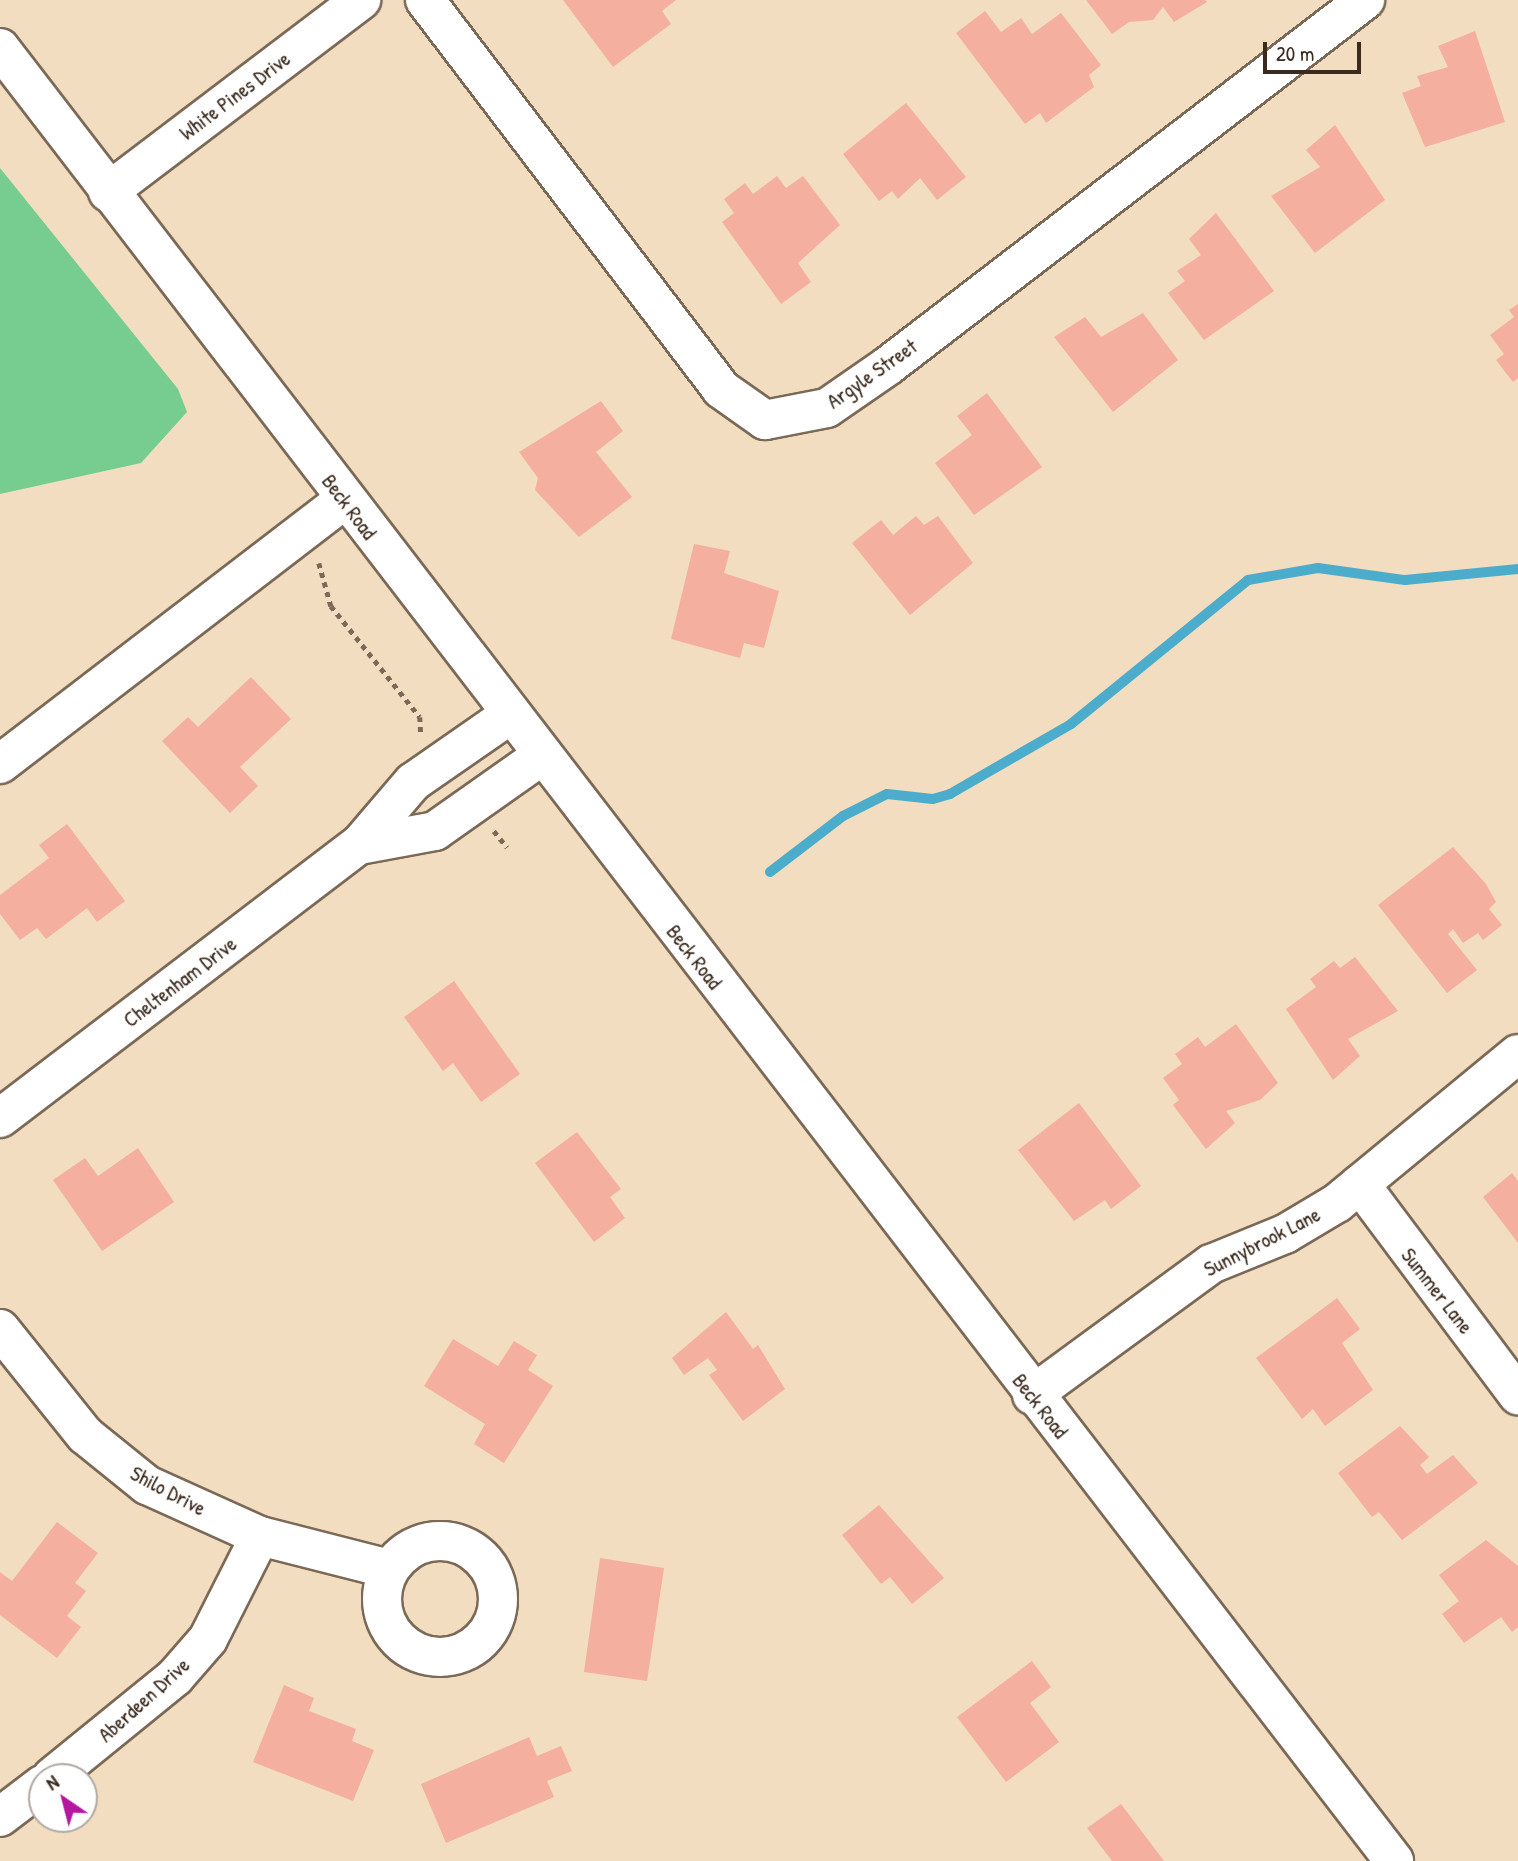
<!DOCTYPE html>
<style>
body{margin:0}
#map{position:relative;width:1518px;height:1861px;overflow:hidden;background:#f2ddc0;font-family:"Patrick Hand",sans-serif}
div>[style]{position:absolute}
.green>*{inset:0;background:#77cc90}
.stream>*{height:10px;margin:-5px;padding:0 5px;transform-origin:5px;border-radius:5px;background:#4caccb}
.building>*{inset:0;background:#f4af9f}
.path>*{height:4.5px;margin-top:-2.25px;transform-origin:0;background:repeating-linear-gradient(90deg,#7b6957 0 5px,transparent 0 10px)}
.roads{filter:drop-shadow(2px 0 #7b6957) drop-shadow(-2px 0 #7b6957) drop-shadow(0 2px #7b6957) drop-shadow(0 -2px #7b6957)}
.minor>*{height:38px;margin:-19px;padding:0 19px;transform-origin:19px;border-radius:19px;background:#fff}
.minor>.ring{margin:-19px;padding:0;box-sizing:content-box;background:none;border:38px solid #fff;border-radius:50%}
.major>*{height:38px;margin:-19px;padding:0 19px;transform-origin:19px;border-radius:19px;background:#fff}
span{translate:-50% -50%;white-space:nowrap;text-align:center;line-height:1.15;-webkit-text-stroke:5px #fff;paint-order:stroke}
.street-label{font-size:21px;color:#3b2a1e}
.north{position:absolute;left:28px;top:1763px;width:70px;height:70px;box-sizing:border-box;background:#fff;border:2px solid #b1aaa5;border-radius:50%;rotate:325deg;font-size:19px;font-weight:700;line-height:28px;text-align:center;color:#3b2a1e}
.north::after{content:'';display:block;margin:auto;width:24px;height:32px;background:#b5179e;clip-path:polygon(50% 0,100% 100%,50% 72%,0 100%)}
.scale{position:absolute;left:1263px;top:42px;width:98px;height:32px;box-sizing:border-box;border:4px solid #3b2a1e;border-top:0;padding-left:9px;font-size:21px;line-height:24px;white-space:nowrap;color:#3b2a1e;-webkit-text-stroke:5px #fff;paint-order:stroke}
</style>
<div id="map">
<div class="green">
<i style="clip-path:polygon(0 168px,178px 389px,187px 412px,141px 463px,0 494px)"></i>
</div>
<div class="stream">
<i style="left:770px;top:872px;width:92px;rotate:-37.5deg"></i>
<i style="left:843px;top:816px;width:49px;rotate:-26.6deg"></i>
<i style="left:887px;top:794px;width:46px;rotate:6.2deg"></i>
<i style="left:933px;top:799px;width:18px;rotate:-16deg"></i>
<i style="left:950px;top:794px;width:140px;rotate:-30deg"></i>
<i style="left:1071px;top:724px;width:228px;rotate:-39.1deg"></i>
<i style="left:1248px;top:580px;width:71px;rotate:-9.7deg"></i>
<i style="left:1318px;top:568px;width:88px;rotate:7.9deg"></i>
<i style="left:1405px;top:580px;width:114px;rotate:-5.6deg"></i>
</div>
<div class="building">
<i style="clip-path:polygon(563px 0,676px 0,662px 11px,671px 24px,613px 67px)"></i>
<i style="clip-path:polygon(1086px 0,1205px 0,1207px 2px,1174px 22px,1163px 7px,1153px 20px,1129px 22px,1112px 34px)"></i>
<i style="clip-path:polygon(985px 11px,1001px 32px,1021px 18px,1032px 34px,1061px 13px,1101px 65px,1089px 75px,1094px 87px,1046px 123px,1040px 113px,1025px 124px,956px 33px)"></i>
<i style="clip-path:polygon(1475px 31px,1505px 122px,1425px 147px,1402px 93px,1421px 86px,1417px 76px,1448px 67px,1438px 46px)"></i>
<i style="clip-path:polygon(906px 103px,966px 177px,937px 200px,920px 178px,898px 199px,892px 191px,879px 201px,843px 154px)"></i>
<i style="clip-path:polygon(1335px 125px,1385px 200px,1315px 253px,1271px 196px,1320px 167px,1306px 150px)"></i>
<i style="clip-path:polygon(777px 176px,786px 188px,803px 176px,840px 225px,798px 263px,811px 282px,781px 304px,722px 222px,734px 213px,724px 199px,745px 183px,753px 194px)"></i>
<i style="clip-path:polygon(1216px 213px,1274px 291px,1204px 340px,1168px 293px,1185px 281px,1177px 271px,1201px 255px,1189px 239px)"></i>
<i style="clip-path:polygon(1518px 304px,1518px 378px,1513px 382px,1496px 360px,1504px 354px,1490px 335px,1514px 317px,1509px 310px)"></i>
<i style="clip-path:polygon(1143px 313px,1178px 360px,1113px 412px,1054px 337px,1085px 317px,1101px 337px)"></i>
<i style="clip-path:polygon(987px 393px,1042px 467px,974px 515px,935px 463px,972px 435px,957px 416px)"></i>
<i style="clip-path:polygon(601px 401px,623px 431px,596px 452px,632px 497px,579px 537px,535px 490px,538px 478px,519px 452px)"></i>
<i style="clip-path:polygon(916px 516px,924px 525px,938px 516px,973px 563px,910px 615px,852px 543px,881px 520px,893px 535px)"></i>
<i style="clip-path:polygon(694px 544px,730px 551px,724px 573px,779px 591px,764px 648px,744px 643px,740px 658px,671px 639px)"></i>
<i style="clip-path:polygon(251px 677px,291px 719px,240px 767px,258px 786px,230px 813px,162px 741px,188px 717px,198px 727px)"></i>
<i style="clip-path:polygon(67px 824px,125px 901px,97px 922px,87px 908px,46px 939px,37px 928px,20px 940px,0 914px,0 895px,49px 858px,39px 845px)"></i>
<i style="clip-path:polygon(1453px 847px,1486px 884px,1496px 902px,1489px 909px,1502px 925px,1483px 940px,1478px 933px,1463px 943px,1453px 929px,1448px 934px,1477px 970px,1447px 993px,1378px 905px)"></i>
<i style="clip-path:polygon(1355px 957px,1398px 1011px,1348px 1039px,1360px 1056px,1333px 1080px,1286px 1009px,1316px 987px,1310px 979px,1334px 961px,1340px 968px)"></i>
<i style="clip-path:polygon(454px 981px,520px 1074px,481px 1102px,453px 1063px,443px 1071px,404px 1017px)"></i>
<i style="clip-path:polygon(1236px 1024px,1278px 1083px,1260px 1100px,1226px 1111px,1235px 1123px,1206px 1149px,1173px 1105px,1179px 1100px,1163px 1078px,1182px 1064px,1175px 1054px,1198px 1037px,1205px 1047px)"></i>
<i style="clip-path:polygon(1079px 1103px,1141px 1186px,1111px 1209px,1105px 1200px,1074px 1221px,1018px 1150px)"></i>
<i style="clip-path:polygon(577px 1132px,621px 1189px,610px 1197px,625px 1218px,594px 1242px,535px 1163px)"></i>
<i style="clip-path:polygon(138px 1148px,174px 1202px,102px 1251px,53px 1180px,85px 1158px,98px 1176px)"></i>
<i style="clip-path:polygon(1512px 1173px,1518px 1181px,1518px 1243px,1483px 1197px)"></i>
<i style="clip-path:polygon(1337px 1298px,1360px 1329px,1342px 1343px,1373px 1390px,1325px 1426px,1313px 1409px,1302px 1419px,1256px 1358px)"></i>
<i style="clip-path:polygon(726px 1312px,753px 1349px,758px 1345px,785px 1389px,743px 1421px,709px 1375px,717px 1370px,708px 1358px,684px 1375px,672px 1358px)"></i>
<i style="clip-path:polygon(453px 1339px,498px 1366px,514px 1341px,537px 1355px,528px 1370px,553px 1386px,504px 1463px,474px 1444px,485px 1424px,424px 1386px)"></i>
<i style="clip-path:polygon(1400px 1426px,1429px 1457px,1420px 1465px,1427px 1474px,1453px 1455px,1478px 1483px,1402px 1540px,1379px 1512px,1372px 1517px,1338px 1473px)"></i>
<i style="clip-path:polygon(879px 1505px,944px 1578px,912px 1604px,890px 1577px,881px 1584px,842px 1535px)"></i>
<i style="clip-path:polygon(57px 1522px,98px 1553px,75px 1583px,86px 1591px,67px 1616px,81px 1627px,57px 1658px,0 1615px,0 1572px,12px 1581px)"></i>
<i style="clip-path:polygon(1486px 1540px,1518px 1566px,1518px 1627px,1512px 1632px,1501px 1617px,1464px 1643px,1442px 1614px,1459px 1601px,1439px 1575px)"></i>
<i style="clip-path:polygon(600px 1558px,664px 1568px,647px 1681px,584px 1672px)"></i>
<i style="clip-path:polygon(1032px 1661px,1051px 1687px,1030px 1703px,1059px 1742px,1006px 1782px,957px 1717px)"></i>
<i style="clip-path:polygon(284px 1685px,314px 1698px,309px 1711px,356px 1729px,352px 1741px,374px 1750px,353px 1801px,253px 1762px)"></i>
<i style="clip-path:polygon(529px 1737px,537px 1756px,561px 1746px,572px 1771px,547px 1781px,554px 1797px,446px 1843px,421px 1784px)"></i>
<i style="clip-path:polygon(1121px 1804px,1164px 1861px,1112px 1861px,1087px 1828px)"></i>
</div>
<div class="path">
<i style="left:319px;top:563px;width:45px;rotate:74.4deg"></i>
<i style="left:331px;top:606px;width:142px;rotate:51.3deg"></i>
<i style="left:420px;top:717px;width:18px;rotate:87deg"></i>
<i style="left:494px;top:831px;width:21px;rotate:51deg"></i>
</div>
<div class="roads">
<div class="minor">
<i style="left:425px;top:0;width:489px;rotate:52.7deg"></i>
<i style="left:721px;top:389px;width:54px;rotate:35.2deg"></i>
<i style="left:765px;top:420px;width:63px;rotate:-11deg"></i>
<i style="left:827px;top:408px;width:75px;rotate:-34.7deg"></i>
<i style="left:889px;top:365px;width:600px;rotate:-37.48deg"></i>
<i style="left:108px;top:192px;width:318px;rotate:-37.2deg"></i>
<i style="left:0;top:764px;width:434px;rotate:-37.5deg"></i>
<i style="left:359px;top:845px;width:77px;rotate:-10.4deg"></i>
<i style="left:435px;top:831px;width:128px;rotate:-35.2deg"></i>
<i style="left:0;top:1118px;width:451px;rotate:-37.3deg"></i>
<i style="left:359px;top:845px;width:83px;rotate:-49.4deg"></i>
<i style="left:413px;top:782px;width:116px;rotate:-34.8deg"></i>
<i style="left:1360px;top:1184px;width:264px;rotate:53.2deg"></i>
<i style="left:0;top:1329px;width:136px;rotate:51.3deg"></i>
<i style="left:85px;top:1435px;width:80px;rotate:38.9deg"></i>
<i style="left:147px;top:1485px;width:124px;rotate:24.3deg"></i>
<i style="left:260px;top:1536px;width:133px;rotate:14.3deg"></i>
<i style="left:1032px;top:1395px;width:222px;rotate:-36.2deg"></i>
<i style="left:1211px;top:1264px;width:80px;rotate:-22.1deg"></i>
<i style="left:1285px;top:1234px;width:61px;rotate:-30.8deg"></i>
<i style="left:1337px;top:1203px;width:234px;rotate:-39.5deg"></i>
<i class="ring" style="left:382px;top:1541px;width:78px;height:78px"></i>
<i style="left:52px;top:1777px;width:159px;rotate:-39.1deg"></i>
<i style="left:175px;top:1677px;width:50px;rotate:-49deg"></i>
<i style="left:208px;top:1639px;width:115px;rotate:-63.2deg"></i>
<i style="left:0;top:1817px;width:53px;rotate:-37.3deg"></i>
</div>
<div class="major">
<i style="left:0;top:48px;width:2287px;rotate:52.44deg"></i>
</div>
</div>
<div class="street-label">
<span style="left:235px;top:96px;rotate:-37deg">White Pines Drive</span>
<span style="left:872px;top:374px;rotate:-35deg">Argyle Street</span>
<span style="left:349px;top:507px;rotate:53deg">Beck Road</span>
<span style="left:694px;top:957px;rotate:52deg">Beck Road</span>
<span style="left:180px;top:982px;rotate:-37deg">Cheltenham Drive</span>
<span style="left:1262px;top:1242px;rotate:-27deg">Sunnybrook Lane</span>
<span style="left:1437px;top:1291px;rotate:52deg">Summer Lane</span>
<span style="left:1040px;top:1406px;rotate:52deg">Beck Road</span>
<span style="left:168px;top:1491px;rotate:28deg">Shilo Drive</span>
<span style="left:144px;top:1700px;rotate:-42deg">Aberdeen Drive</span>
</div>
<div class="north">N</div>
<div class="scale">20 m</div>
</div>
